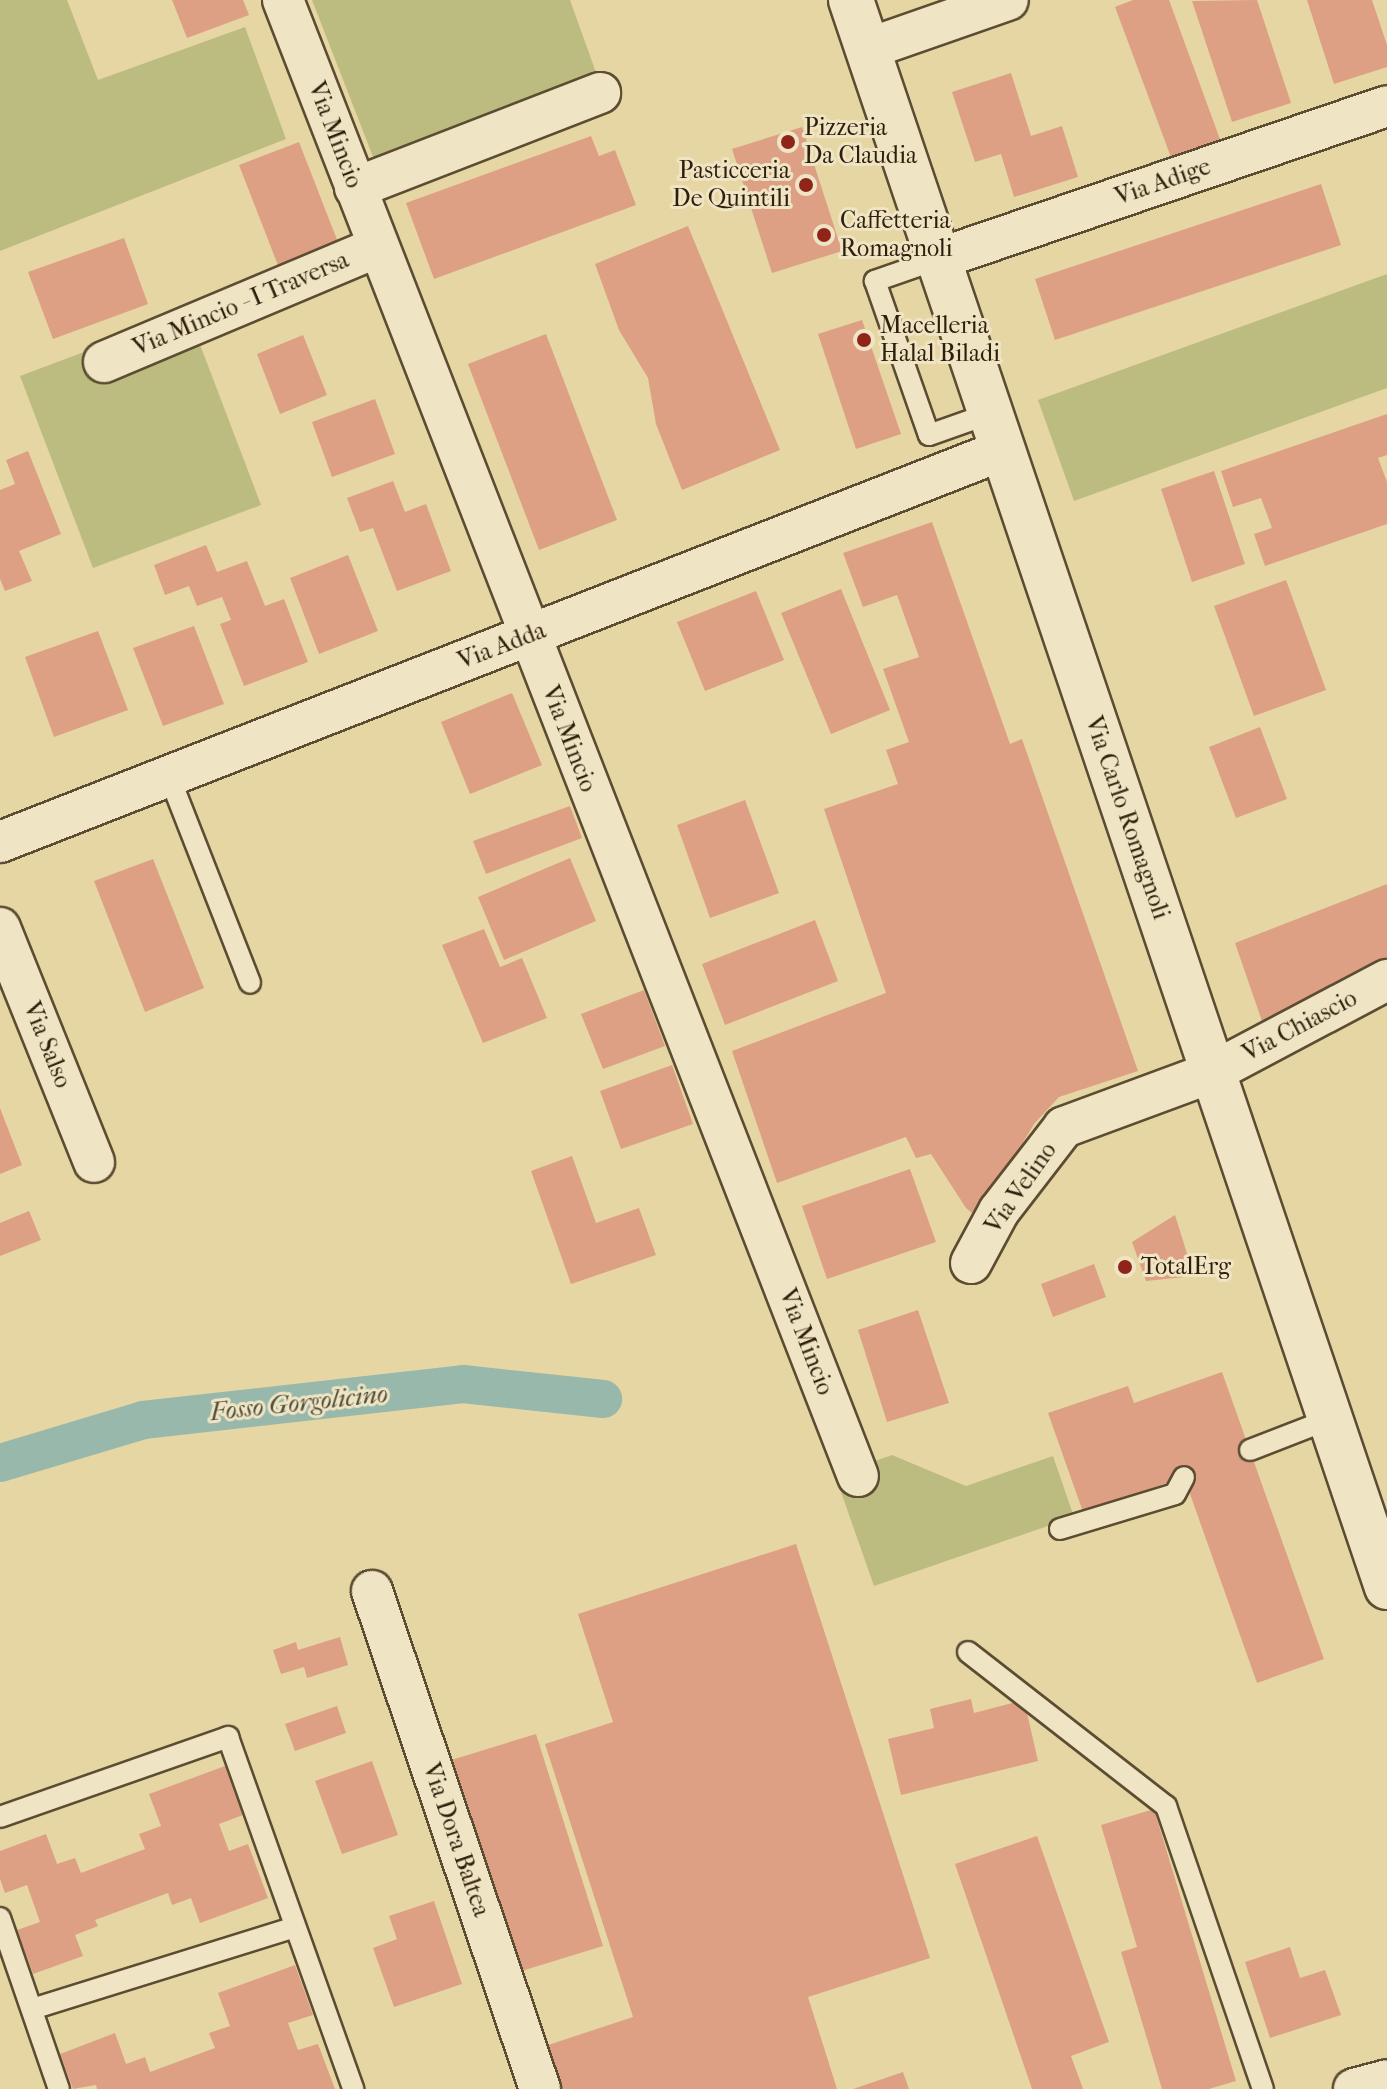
<!DOCTYPE html>
<style>
body{margin:0}
#map{position:relative;width:1387px;height:2089px;overflow:hidden;background:#e6d6a3;font-family:"IM FELL French Canon",serif}
div>[style]{position:absolute}
.green>*{inset:0;background:#bdbc80}
.canal>*{height:38px;margin:-19px;padding:0 19px;transform-origin:19px;border-radius:19px;background:#97b8ab}
.building>*{inset:0;background:#dda084}
.roads{filter:drop-shadow(2px 0 #5c4d32) drop-shadow(-2px 0 #5c4d32) drop-shadow(0 2px #5c4d32) drop-shadow(0 -2px #5c4d32)}
.lane>*{height:20px;margin:-10px;padding:0 10px;transform-origin:10px;border-radius:10px;background:#efe4c3}
.street>*{height:40px;margin:-20px;padding:0 20px;transform-origin:20px;border-radius:20px;background:#efe4c3}
.secondary>*{height:44px;margin:-22px;padding:0 22px;transform-origin:22px;border-radius:22px;background:#efe4c3}
.dots>*{width:22px;height:22px;translate:-50% -50%;box-sizing:border-box;border:4px solid #efe4c3;border-radius:50%}
span{translate:-50% -50%;white-space:nowrap;text-align:center;line-height:1.15;-webkit-text-stroke:6px #efe4c3;paint-order:stroke}
.poi-label{font-size:24px;color:#2e1f0c}
.left{translate:0 -50%;text-align:left}
.right{translate:-100% -50%;text-align:right}
.street-label{font-size:24px;color:#2e1f0c}
.water-label{font-size:26px;color:#4e4d3c;font-style:italic}
</style>
<div id="map">
<div class="green">
<i style="clip-path:polygon(0 0,67px 0,98px 80px,245px 27px,286px 139px,0 251px)"></i>
<i style="clip-path:polygon(312px 0,570px 0,598px 78px,375px 162px)"></i>
<i style="clip-path:polygon(1387px 274px,1387px 388px,1074px 501px,1038px 400px)"></i>
<i style="clip-path:polygon(188px 313px,261px 505px,93px 568px,20px 376px)"></i>
<i style="clip-path:polygon(892px 1455px,966px 1486px,1053px 1456px,1074px 1517px,874px 1586px,835px 1475px)"></i>
</div>
<div class="canal">
<i style="left:0;top:1463px;width:149px;rotate:-16.7deg"></i>
<i style="left:143px;top:1420px;width:322px;rotate:-6.4deg"></i>
<i style="left:463px;top:1384px;width:141px;rotate:6.1deg"></i>
</div>
<div class="building">
<i style="clip-path:polygon(172px 0,243px 0,249px 15px,187px 38px)"></i>
<i style="clip-path:polygon(1133px 0,1169px 0,1221px 142px,1172px 160px,1115px 7px)"></i>
<i style="clip-path:polygon(1257px 0,1291px 103px,1232px 122px,1192px 1px)"></i>
<i style="clip-path:polygon(1307px 0,1372px 0,1387px 45px,1387px 67px,1334px 84px)"></i>
<i style="clip-path:polygon(1011px 73px,1031px 136px,1062px 126px,1078px 177px,1014px 197px,1001px 154px,975px 162px,952px 92px)"></i>
<i style="clip-path:polygon(802px 127px,842px 251px,772px 273px,732px 149px)"></i>
<i style="clip-path:polygon(591px 136px,599px 156px,615px 150px,636px 205px,434px 279px,406px 203px)"></i>
<i style="clip-path:polygon(299px 142px,341px 250px,281px 273px,239px 165px)"></i>
<i style="clip-path:polygon(1321px 184px,1341px 245px,1055px 340px,1035px 279px)"></i>
<i style="clip-path:polygon(688px 226px,780px 450px,682px 490px,656px 424px,648px 378px,619px 330px,595px 264px)"></i>
<i style="clip-path:polygon(124px 238px,148px 304px,53px 339px,28px 272px)"></i>
<i style="clip-path:polygon(862px 320px,901px 434px,856px 449px,818px 334px)"></i>
<i style="clip-path:polygon(546px 334px,617px 520px,539px 550px,468px 364px)"></i>
<i style="clip-path:polygon(303px 335px,327px 395px,280px 414px,257px 354px)"></i>
<i style="clip-path:polygon(375px 399px,395px 454px,332px 477px,312px 422px)"></i>
<i style="clip-path:polygon(1387px 414px,1387px 455px,1378px 458px,1387px 482px,1387px 524px,1265px 566px,1254px 534px,1272px 528px,1261px 498px,1233px 507px,1221px 471px)"></i>
<i style="clip-path:polygon(28px 451px,61px 534px,19px 551px,32px 581px,5px 591px,0 579px,0 490px,15px 484px,6px 460px)"></i>
<i style="clip-path:polygon(1214px 471px,1245px 564px,1192px 582px,1161px 489px)"></i>
<i style="clip-path:polygon(393px 481px,405px 512px,426px 504px,451px 571px,397px 591px,373px 528px,360px 532px,347px 498px)"></i>
<i style="clip-path:polygon(932px 522px,1010px 744px,1022px 739px,1138px 1071px,1059px 1097px,1034px 1124px,978px 1218px,966px 1208px,931px 1154px,916px 1158px,906px 1137px,777px 1183px,732px 1051px,886px 993px,824px 809px,898px 784px,886px 750px,909px 742px,883px 669px,919px 657px,897px 595px,863px 607px,843px 553px)"></i>
<i style="clip-path:polygon(206px 545px,217px 572px,247px 561px,265px 606px,284px 599px,308px 662px,244px 686px,220px 624px,231px 620px,222px 597px,197px 606px,189px 586px,165px 595px,154px 565px)"></i>
<i style="clip-path:polygon(348px 555px,378px 631px,319px 654px,290px 578px)"></i>
<i style="clip-path:polygon(1286px 580px,1326px 690px,1254px 716px,1214px 606px)"></i>
<i style="clip-path:polygon(841px 589px,890px 710px,831px 734px,781px 613px)"></i>
<i style="clip-path:polygon(756px 591px,784px 660px,705px 691px,677px 622px)"></i>
<i style="clip-path:polygon(194px 626px,224px 704px,163px 726px,133px 648px)"></i>
<i style="clip-path:polygon(98px 631px,128px 710px,54px 737px,25px 657px)"></i>
<i style="clip-path:polygon(512px 693px,542px 765px,470px 794px,441px 722px)"></i>
<i style="clip-path:polygon(1260px 727px,1287px 799px,1236px 818px,1209px 747px)"></i>
<i style="clip-path:polygon(745px 800px,779px 893px,710px 918px,677px 825px)"></i>
<i style="clip-path:polygon(570px 806px,582px 838px,486px 874px,473px 841px)"></i>
<i style="clip-path:polygon(570px 858px,596px 921px,504px 960px,478px 897px)"></i>
<i style="clip-path:polygon(153px 859px,204px 988px,145px 1012px,94px 881px)"></i>
<i style="clip-path:polygon(1387px 884px,1387px 964px,1263px 1024px,1235px 943px)"></i>
<i style="clip-path:polygon(815px 920px,838px 981px,725px 1025px,702px 964px)"></i>
<i style="clip-path:polygon(484px 929px,500px 967px,522px 958px,547px 1018px,483px 1043px,442px 945px)"></i>
<i style="clip-path:polygon(644px 990px,665px 1046px,603px 1069px,581px 1014px)"></i>
<i style="clip-path:polygon(672px 1065px,693px 1124px,621px 1149px,600px 1091px)"></i>
<i style="clip-path:polygon(0 1108px,22px 1165px,0 1174px)"></i>
<i style="clip-path:polygon(572px 1156px,596px 1223px,639px 1208px,656px 1255px,571px 1284px,531px 1171px)"></i>
<i style="clip-path:polygon(910px 1169px,936px 1242px,827px 1279px,802px 1206px)"></i>
<i style="clip-path:polygon(29px 1211px,41px 1240px,0 1256px,0 1223px)"></i>
<i style="clip-path:polygon(1175px 1215px,1194px 1276px,1146px 1281px,1132px 1242px)"></i>
<i style="clip-path:polygon(1094px 1264px,1106px 1297px,1053px 1317px,1041px 1284px)"></i>
<i style="clip-path:polygon(918px 1310px,949px 1403px,887px 1422px,858px 1330px)"></i>
<i style="clip-path:polygon(1222px 1372px,1324px 1659px,1257px 1683px,1184px 1477px,1083px 1512px,1048px 1413px,1128px 1386px,1134px 1403px)"></i>
<i style="clip-path:polygon(796px 1544px,930px 1958px,808px 1997px,837px 2089px,546px 2089px,533px 2050px,633px 2017px,545px 1744px,613px 1722px,578px 1614px)"></i>
<i style="clip-path:polygon(340px 1637px,348px 1665px,307px 1678px,304px 1667px,281px 1674px,273px 1650px,296px 1642px,298px 1650px)"></i>
<i style="clip-path:polygon(971px 1699px,974px 1713px,1024px 1700px,1038px 1761px,901px 1795px,888px 1739px,934px 1728px,930px 1709px)"></i>
<i style="clip-path:polygon(337px 1706px,346px 1733px,295px 1751px,285px 1724px)"></i>
<i style="clip-path:polygon(536px 1734px,603px 1946px,515px 1973px,448px 1761px)"></i>
<i style="clip-path:polygon(372px 1761px,398px 1835px,342px 1854px,315px 1781px)"></i>
<i style="clip-path:polygon(225px 1766px,243px 1815px,219px 1824px,229px 1851px,248px 1844px,268px 1898px,200px 1923px,191px 1898px,172px 1905px,168px 1893px,95px 1920px,98px 1926px,75px 1935px,83px 1956px,33px 1974px,17px 1930px,40px 1922px,27px 1885px,5px 1893px,0 1879px,0 1851px,46px 1834px,57px 1864px,75px 1858px,81px 1873px,145px 1849px,139px 1834px,161px 1826px,149px 1794px)"></i>
<i style="clip-path:polygon(1154px 1809px,1236px 2081px,1209px 2089px,1162px 2089px,1121px 1952px,1137px 1947px,1101px 1825px)"></i>
<i style="clip-path:polygon(1037px 1836px,1109px 2042px,1071px 2056px,1083px 2089px,1032px 2089px,955px 1864px)"></i>
<i style="clip-path:polygon(434px 1901px,462px 1984px,394px 2007px,373px 1948px,397px 1939px,389px 1916px)"></i>
<i style="clip-path:polygon(1290px 1947px,1300px 1978px,1325px 1970px,1341px 2015px,1270px 2038px,1245px 1962px)"></i>
<i style="clip-path:polygon(295px 1965px,313px 2015px,288px 2023px,298px 2050px,318px 2044px,335px 2089px,97px 2089px,96px 2085px,73px 2089px,60px 2054px,115px 2033px,126px 2064px,145px 2057px,150px 2072px,215px 2048px,209px 2033px,230px 2026px,218px 1993px)"></i>
<i style="clip-path:polygon(903px 2072px,909px 2089px,853px 2089px)"></i>
</div>
<div class="roads">
<div class="lane">
<i style="left:938px;top:259px;width:67px;rotate:160.8deg"></i>
<i style="left:875px;top:281px;width:163px;rotate:70.7deg"></i>
<i style="left:929px;top:435px;width:66px;rotate:-19.5deg"></i>
<i style="left:169px;top:776px;width:222px;rotate:68.6deg"></i>
<i style="left:1250px;top:1450px;width:86px;rotate:-21.2deg"></i>
<i style="left:1060px;top:1529px;width:120px;rotate:-16.9deg"></i>
<i style="left:1175px;top:1494px;width:19px;rotate:-62deg"></i>
<i style="left:968px;top:1652px;width:251px;rotate:37.9deg"></i>
<i style="left:1166px;top:1806px;width:299px;rotate:71.1deg"></i>
<i style="left:0;top:1817px;width:242px;rotate:-19.3deg"></i>
<i style="left:228px;top:1737px;width:374px;rotate:70.4deg"></i>
<i style="left:0;top:1918px;width:181px;rotate:71deg"></i>
<i style="left:32px;top:2009px;width:275px;rotate:-17.3deg"></i>
</div>
<div class="street">
<i style="left:283px;top:0;width:1584px;rotate:68.72deg"></i>
<i style="left:867px;top:49px;width:149px;rotate:-19.2deg"></i>
<i style="left:355px;top:188px;width:263px;rotate:-21.2deg"></i>
<i style="left:938px;top:259px;width:474px;rotate:-18.8deg"></i>
<i style="left:104px;top:362px;width:297px;rotate:-22.8deg"></i>
<i style="left:0;top:842px;width:1077px;rotate:-21.35deg"></i>
<i style="left:0;top:928px;width:252px;rotate:68.1deg"></i>
<i style="left:971px;top:1263px;width:59px;rotate:-61.7deg"></i>
<i style="left:999px;top:1211px;width:106px;rotate:-52.3deg"></i>
<i style="left:1064px;top:1127px;width:159px;rotate:-20.3deg"></i>
<i style="left:1213px;top:1072px;width:197px;rotate:-27.9deg"></i>
<i style="left:372px;top:1591px;width:526px;rotate:71.36deg"></i>
<i style="left:1354px;top:2089px;width:34px;rotate:-15deg"></i>
</div>
<div class="secondary">
<i style="left:851px;top:0;width:1675px;rotate:71.34deg"></i>
</div>
</div>
<div class="dots">
<i style="left:788px;top:142px;background:#8f2418"></i>
<i style="left:806px;top:185px;background:#8f2418"></i>
<i style="left:824px;top:235px;background:#8f2418"></i>
<i style="left:864px;top:340px;background:#8f2418"></i>
<i style="left:1125px;top:1267px;background:#8f2418"></i>
</div>
<div class="poi-label">
<span class="left" style="left:804px;top:142px">Pizzeria<br>Da Claudia</span>
<span class="right" style="left:790px;top:185px">Pasticceria<br>De Quintili</span>
<span class="left" style="left:840px;top:235px">Caffetteria<br>Romagnoli</span>
<span class="left" style="left:880px;top:340px">Macelleria<br>Halal Biladi</span>
<span class="left" style="left:1141px;top:1267px">TotalErg</span>
</div>
<div class="street-label">
<span style="left:335px;top:135px;rotate:69deg">Via Mincio</span>
<span style="left:1163px;top:182px;rotate:-19deg">Via Adige</span>
<span style="left:241px;top:304px;rotate:-23deg">Via Mincio - I Traversa</span>
<span style="left:502px;top:646px;rotate:-21deg">Via Adda</span>
<span style="left:569px;top:739px;rotate:69deg">Via Mincio</span>
<span style="left:1127px;top:818px;rotate:71deg">Via Carlo Romagnoli</span>
<span style="left:1300px;top:1026px;rotate:-28deg">Via Chiascio</span>
<span style="left:47px;top:1045px;rotate:68deg">Via Salso</span>
<span style="left:1021px;top:1188px;rotate:-55deg">Via Velino</span>
<span style="left:806px;top:1342px;rotate:69deg">Via Mincio</span>
<span style="left:456px;top:1840px;rotate:71deg">Via Dora Baltea</span>
</div>
<div class="water-label">
<span style="left:299px;top:1403px;rotate:-6deg">Fosso Gorgolicino</span>
</div>
</div>
